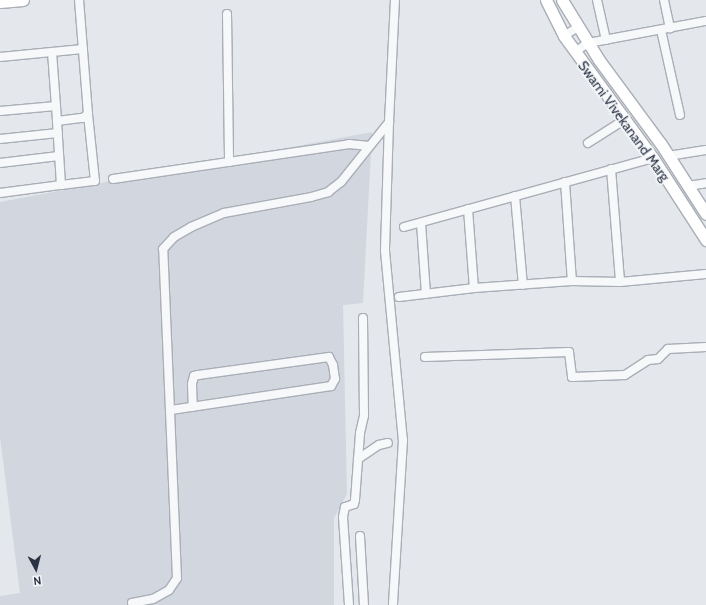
<!DOCTYPE html>
<style>
body{margin:0}
#map{position:relative;width:706px;height:605px;overflow:hidden;background:#e4e7ec;font-family:Cabin,sans-serif}
div>[style]{position:absolute}
.built>*{inset:0;background:#d2d6de}
.roads{filter:drop-shadow(1px 0 #a9aeb7) drop-shadow(-1px 0 #a9aeb7) drop-shadow(0 1px #a9aeb7) drop-shadow(0 -1px #a9aeb7)}
.street>*{height:8px;margin:-4px;padding:0 4px;transform-origin:4px;border-radius:4px;background:#f7f8fa}
.secondary>*{height:11px;margin:-5.5px;padding:0 5.5px;transform-origin:5.5px;border-radius:5.5px;background:#fff}
span{translate:-50% -50%;white-space:nowrap;text-align:center;line-height:1.15;-webkit-text-stroke:3.5px #f4f6f9;paint-order:stroke}
.street-label{font-size:14px;color:#2b3445}
.north{position:absolute;left:16px;top:549px;width:40px;height:40px;-webkit-text-stroke:3px #f4f6f9;paint-order:stroke;rotate:173deg;font-size:11px;font-weight:700;line-height:16px;text-align:center;color:#2b3445}
.north::after{content:'';display:block;margin:auto;width:14px;height:18px;background:#2b3445;clip-path:polygon(50% 0,100% 100%,50% 72%,0 100%)}
</style>
<div id="map">
<div class="built">
<i style="clip-path:polygon(372px 132px,363px 303px,343px 305px,347px 494px,334px 518px,334px 605px,0 605px,0 596px,20px 593px,0 437px,0 202px)"></i>
</div>
<div class="roads">
<div class="street">
<i style="left:597px;top:0;width:41px;rotate:77.3deg"></i>
<i style="left:664px;top:0;width:29px;rotate:78deg"></i>
<i style="left:227px;top:14px;width:148px;rotate:89.2deg"></i>
<i style="left:661px;top:30px;width:87px;rotate:77.4deg"></i>
<i style="left:564px;top:36px;width:17px;rotate:-33deg"></i>
<i style="left:52px;top:52px;width:54px;rotate:85.8deg"></i>
<i style="left:575px;top:52px;width:16px;rotate:-35deg"></i>
<i style="left:588px;top:43px;width:120px;rotate:-10.6deg"></i>
<i style="left:0;top:57px;width:83px;rotate:-5.5deg"></i>
<i style="left:0;top:111px;width:56px;rotate:-5.1deg"></i>
<i style="left:56px;top:106px;width:15px;rotate:86deg"></i>
<i style="left:389px;top:122px;width:129px;rotate:91.8deg"></i>
<i style="left:385px;top:251px;width:190px;rotate:84.6deg"></i>
<i style="left:403px;top:440px;width:165px;rotate:93.5deg"></i>
<i style="left:0;top:139px;width:58px;rotate:-5.9deg"></i>
<i style="left:588px;top:143px;width:43px;rotate:-32.6deg"></i>
<i style="left:668px;top:156px;width:38px;rotate:-9deg"></i>
<i style="left:0;top:163px;width:59px;rotate:-6.8deg"></i>
<i style="left:611px;top:169px;width:113px;rotate:85.4deg"></i>
<i style="left:113px;top:179px;width:239px;rotate:-8.4deg"></i>
<i style="left:349px;top:144px;width:20px;rotate:6deg"></i>
<i style="left:565px;top:182px;width:99px;rotate:86deg"></i>
<i style="left:61px;top:185px;width:34px;rotate:-7deg"></i>
<i style="left:95px;top:181px;width:67px;rotate:-96deg"></i>
<i style="left:688px;top:186px;width:18px;rotate:-9deg"></i>
<i style="left:0;top:193px;width:62px;rotate:-7.5deg"></i>
<i style="left:61px;top:185px;width:64px;rotate:-93.6deg"></i>
<i style="left:57px;top:121px;width:26px;rotate:-7deg"></i>
<i style="left:83px;top:118px;width:6px;rotate:-39deg"></i>
<i style="left:88px;top:114px;width:114px;rotate:-94.5deg"></i>
<i style="left:515px;top:196px;width:89px;rotate:84.9deg"></i>
<i style="left:468px;top:209px;width:79px;rotate:85.7deg"></i>
<i style="left:421px;top:223px;width:71px;rotate:86deg"></i>
<i style="left:404px;top:227px;width:258px;rotate:-15.5deg"></i>
<i style="left:399px;top:297px;width:76px;rotate:-6.8deg"></i>
<i style="left:474px;top:288px;width:98px;rotate:-4.1deg"></i>
<i style="left:572px;top:281px;width:48px;rotate:1.2deg"></i>
<i style="left:620px;top:282px;width:86px;rotate:-5.3deg"></i>
<i style="left:425px;top:357px;width:144px;rotate:-2deg"></i>
<i style="left:569px;top:352px;width:25px;rotate:83deg"></i>
<i style="left:572px;top:377px;width:53px;rotate:-2.2deg"></i>
<i style="left:625px;top:375px;width:27px;rotate:-33deg"></i>
<i style="left:648px;top:360px;width:10px;rotate:-6deg"></i>
<i style="left:658px;top:359px;width:14px;rotate:-45deg"></i>
<i style="left:668px;top:349px;width:38px;rotate:-3deg"></i>
<i style="left:171px;top:410px;width:162px;rotate:-8.5deg"></i>
<i style="left:331px;top:386px;width:8px;rotate:-60deg"></i>
<i style="left:335px;top:379px;width:14px;rotate:-98deg"></i>
<i style="left:333px;top:365px;width:9px;rotate:-117deg"></i>
<i style="left:329px;top:357px;width:132px;rotate:172.2deg"></i>
<i style="left:198px;top:375px;width:4px;rotate:166deg"></i>
<i style="left:194px;top:376px;width:8px;rotate:104deg"></i>
<i style="left:192px;top:384px;width:23px;rotate:88deg"></i>
<i style="left:358px;top:459px;width:25px;rotate:-34deg"></i>
<i style="left:379px;top:445px;width:9px;rotate:-13deg"></i>
<i style="left:360px;top:536px;width:69px;rotate:86.7deg"></i>
<i style="left:132px;top:603px;width:21px;rotate:-11deg"></i>
<i style="left:153px;top:599px;width:18px;rotate:-29deg"></i>
<i style="left:169px;top:590px;width:14px;rotate:-56deg"></i>
<i style="left:177px;top:578px;width:329px;rotate:-92.4deg"></i>
<i style="left:163px;top:249px;width:16px;rotate:-47deg"></i>
<i style="left:174px;top:237px;width:20px;rotate:-30deg"></i>
<i style="left:191px;top:227px;width:36px;rotate:-23deg"></i>
<i style="left:224px;top:213px;width:88px;rotate:-10.4deg"></i>
<i style="left:311px;top:197px;width:18px;rotate:-16deg"></i>
<i style="left:328px;top:192px;width:16px;rotate:-38deg"></i>
<i style="left:341px;top:182px;width:77px;rotate:-51.3deg"></i>
<i style="left:389px;top:122px;width:122px;rotate:-87.2deg"></i>
<i style="left:349px;top:605px;width:88px;rotate:-93.9deg"></i>
<i style="left:343px;top:517px;width:10px;rotate:-79deg"></i>
<i style="left:345px;top:507px;width:9px;rotate:-18deg"></i>
<i style="left:354px;top:504px;width:4px;rotate:-76deg"></i>
<i style="left:355px;top:500px;width:67px;rotate:-85.7deg"></i>
<i style="left:360px;top:433px;width:18px;rotate:-77deg"></i>
<i style="left:364px;top:415px;width:97px;rotate:-90.6deg"></i>
</div>
<div class="secondary">
<i style="left:546px;top:0;width:40px;rotate:63.4deg"></i>
<i style="left:564px;top:36px;width:151px;rotate:53.9deg"></i>
<i style="left:653px;top:158px;width:98px;rotate:57.1deg"></i>
<i style="left:562px;top:0;width:70px;rotate:58.3deg"></i>
<i style="left:599px;top:60px;width:104px;rotate:53.6deg"></i>
<i style="left:661px;top:144px;width:83px;rotate:57.3deg"></i>
<i style="left:0;top:2px;width:23px;rotate:-5deg"></i>
</div>
</div>
<div class="street-label">
<span style="left:624px;top:121px;rotate:54deg">Swami Vivekanand Marg</span>
</div>
<div class="north">N</div>
</div>
